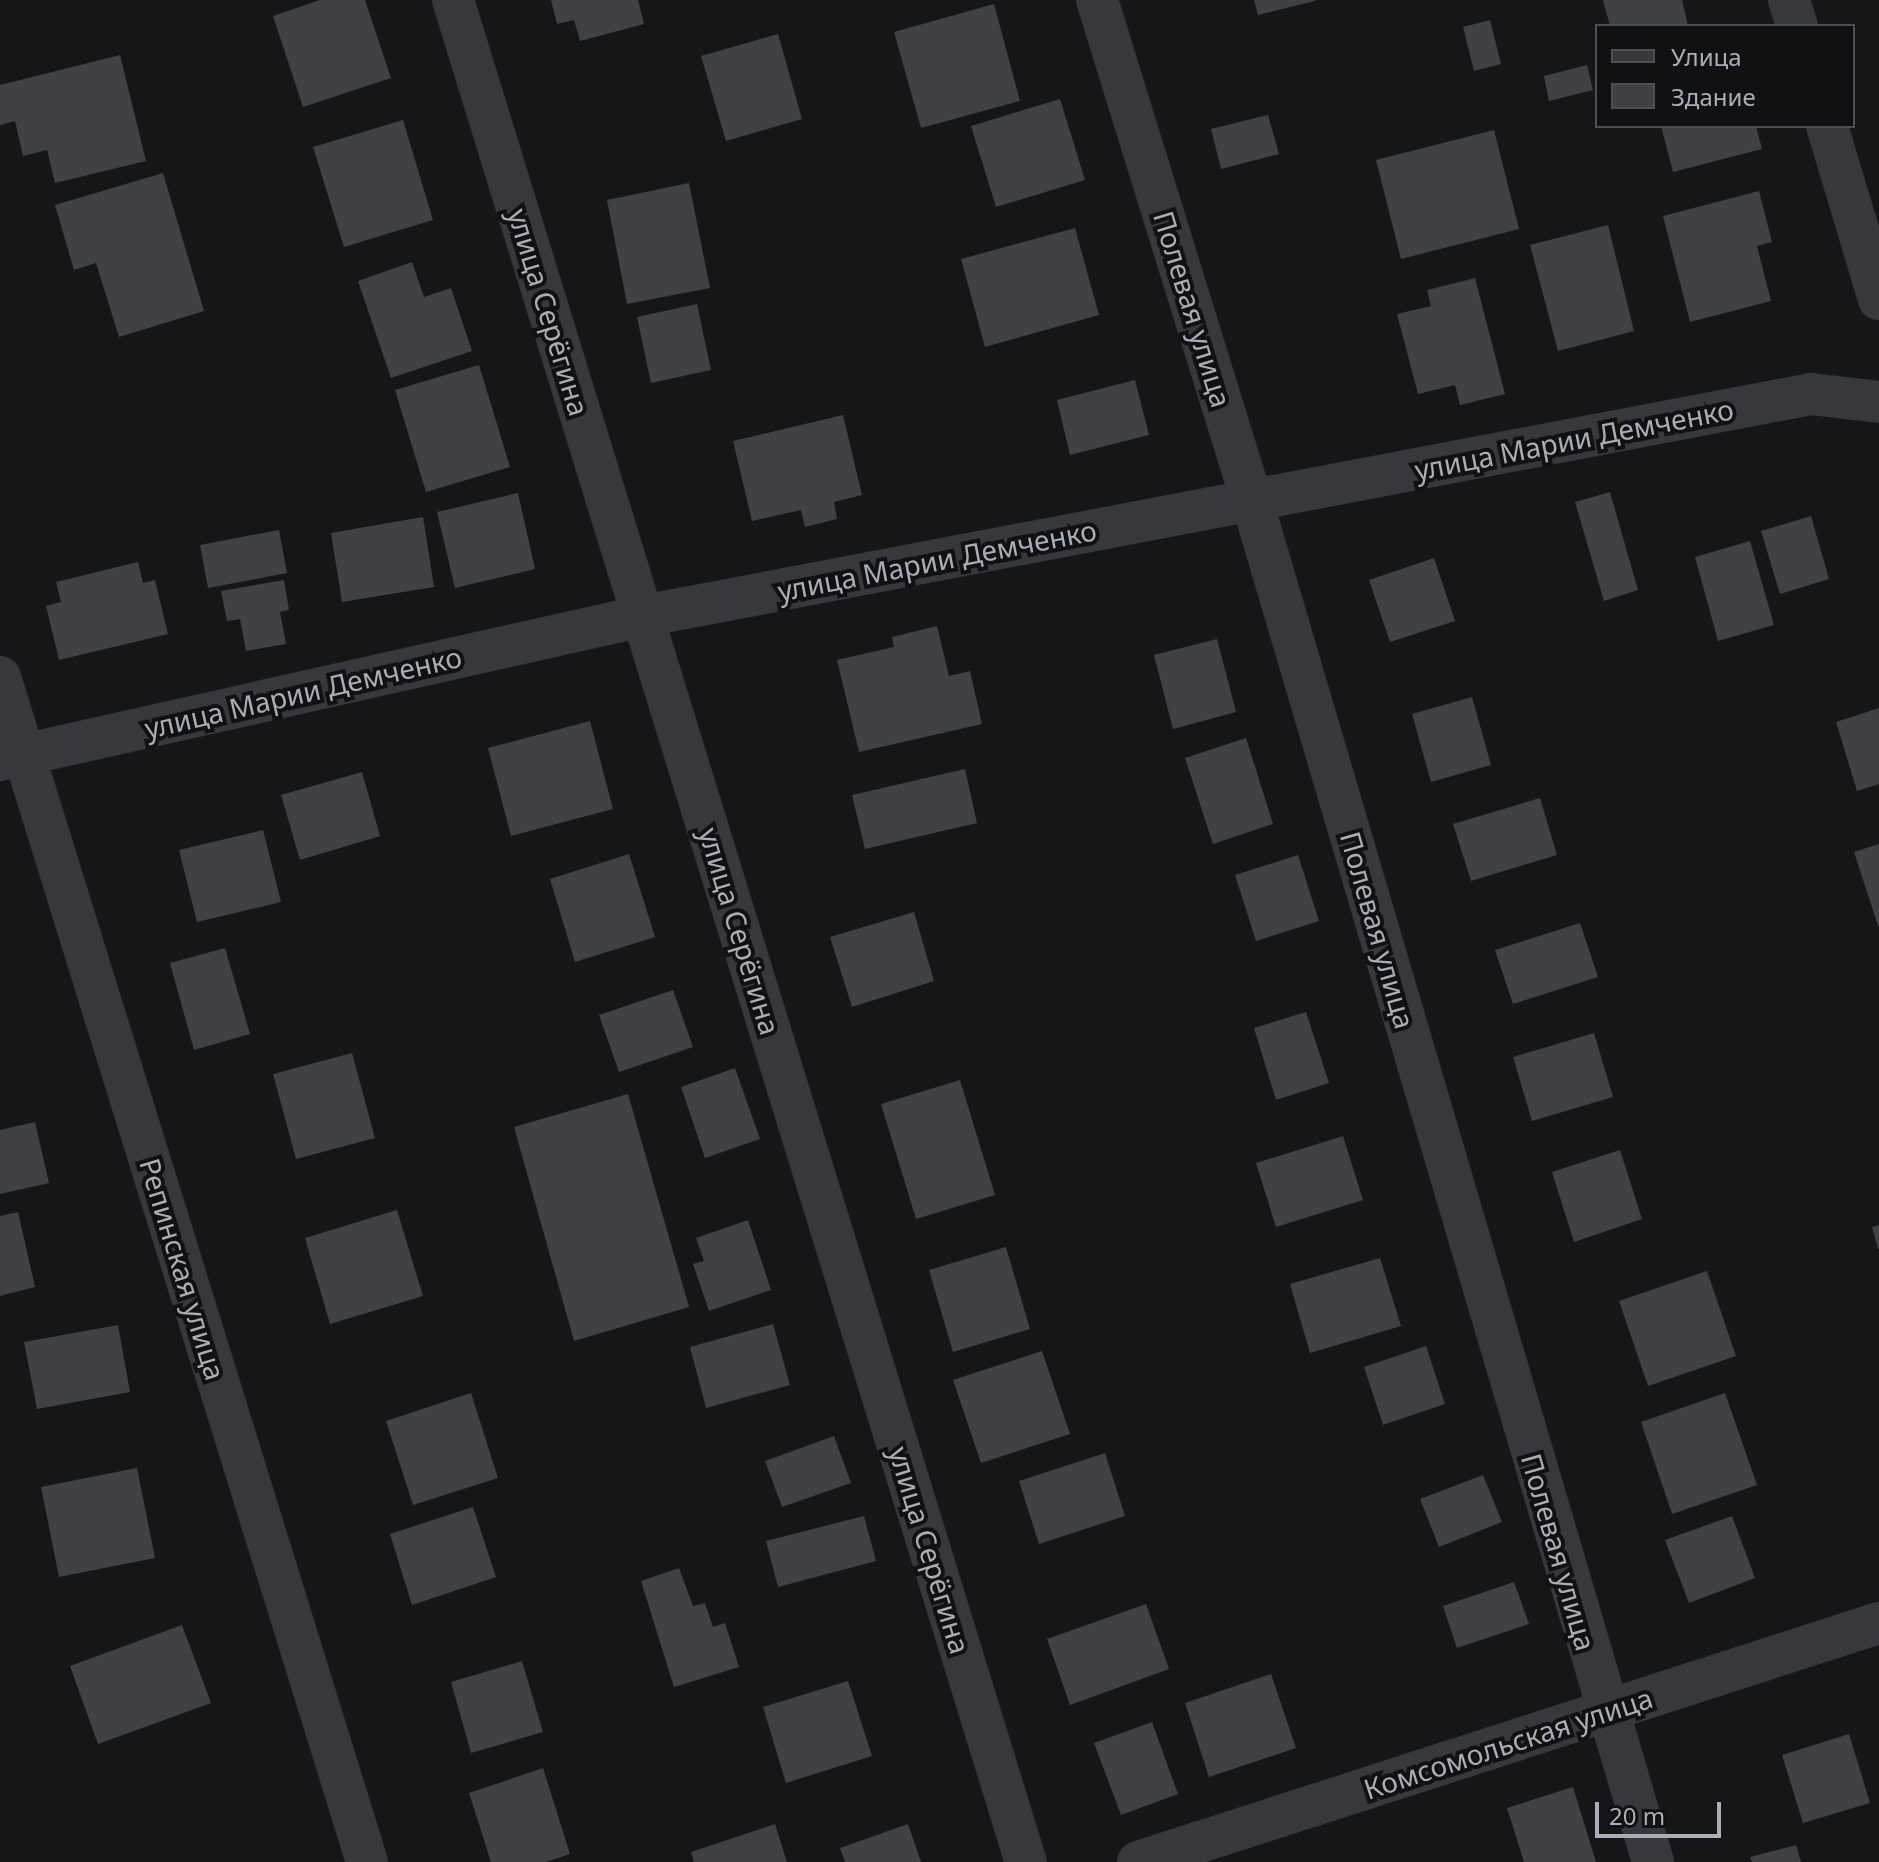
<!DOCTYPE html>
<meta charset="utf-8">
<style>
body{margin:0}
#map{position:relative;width:1879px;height:1862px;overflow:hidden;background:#161618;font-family:"Noto Sans",sans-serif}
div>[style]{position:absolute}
.building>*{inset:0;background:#404145}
.street>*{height:42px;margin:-21px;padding:0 21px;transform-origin:21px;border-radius:21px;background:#37383d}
span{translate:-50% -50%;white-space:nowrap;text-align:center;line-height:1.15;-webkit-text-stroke:8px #111113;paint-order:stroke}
.street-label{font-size:28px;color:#a8adb8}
.legend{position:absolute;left:1595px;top:24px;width:260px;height:104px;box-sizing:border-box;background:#111113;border:2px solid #4d4f55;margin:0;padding:10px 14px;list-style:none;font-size:24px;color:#a8adb8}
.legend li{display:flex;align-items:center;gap:16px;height:40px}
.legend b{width:40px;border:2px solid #4d4f55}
.scale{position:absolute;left:1595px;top:1802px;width:126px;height:36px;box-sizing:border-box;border:4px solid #a8adb8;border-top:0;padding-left:10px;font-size:24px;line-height:28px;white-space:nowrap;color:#a8adb8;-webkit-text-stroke:6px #111113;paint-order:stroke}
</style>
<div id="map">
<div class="building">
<i style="clip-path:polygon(320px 0,365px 0,391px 78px,303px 107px,273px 16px)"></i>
<i style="clip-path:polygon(551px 0,638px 0,644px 24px,580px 41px,574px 20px,557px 24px)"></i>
<i style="clip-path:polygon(1254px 0,1315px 0,1315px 1px,1258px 15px)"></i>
<i style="clip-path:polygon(1603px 0,1682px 0,1688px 26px,1610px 26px)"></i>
<i style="clip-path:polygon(994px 4px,1020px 101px,921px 128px,894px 32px)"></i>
<i style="clip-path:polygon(1490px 20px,1501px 64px,1474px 71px,1463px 27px)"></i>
<i style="clip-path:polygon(778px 34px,802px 119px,726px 141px,701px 56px)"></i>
<i style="clip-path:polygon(120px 55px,146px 161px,55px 183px,47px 150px,23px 156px,15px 121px,0 125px,0 85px)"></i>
<i style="clip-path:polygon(1587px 65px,1593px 90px,1549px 101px,1544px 76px)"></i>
<i style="clip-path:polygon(1060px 99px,1085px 180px,996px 207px,971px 126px)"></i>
<i style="clip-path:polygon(1268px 115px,1279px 154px,1221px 169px,1211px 129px)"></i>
<i style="clip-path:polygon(403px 120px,433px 220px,344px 247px,313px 147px)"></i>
<i style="clip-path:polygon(1661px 126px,1756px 126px,1762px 149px,1673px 172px)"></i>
<i style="clip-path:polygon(1494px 130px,1519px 229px,1401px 259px,1376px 160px)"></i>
<i style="clip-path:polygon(163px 173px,204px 311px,119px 337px,96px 263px,74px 270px,55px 205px)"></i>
<i style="clip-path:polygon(689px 183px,710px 288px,627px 304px,607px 200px)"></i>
<i style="clip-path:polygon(1759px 191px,1772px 242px,1757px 246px,1771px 301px,1690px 322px,1663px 216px)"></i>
<i style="clip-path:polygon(1608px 225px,1634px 331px,1558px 351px,1530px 245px)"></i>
<i style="clip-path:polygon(1075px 228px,1099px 315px,985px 347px,961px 259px)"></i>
<i style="clip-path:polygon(412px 262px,424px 297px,451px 288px,472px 351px,391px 378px,358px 281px)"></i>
<i style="clip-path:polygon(1475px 278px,1505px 394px,1460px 405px,1455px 385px,1418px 394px,1397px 314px,1431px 306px,1427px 290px)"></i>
<i style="clip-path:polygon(697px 304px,711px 370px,651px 383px,637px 317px)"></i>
<i style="clip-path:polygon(479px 365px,510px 467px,426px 492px,395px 390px)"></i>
<i style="clip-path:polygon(1135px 380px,1149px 435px,1070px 455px,1057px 400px)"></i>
<i style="clip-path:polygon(843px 415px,862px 495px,834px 502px,837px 519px,805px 527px,801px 510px,752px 521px,733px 441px)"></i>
<i style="clip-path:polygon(1610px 492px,1638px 590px,1604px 601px,1575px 502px)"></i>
<i style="clip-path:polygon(518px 493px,535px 569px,455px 588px,437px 512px)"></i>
<i style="clip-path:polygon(1811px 516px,1829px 579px,1780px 594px,1761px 531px)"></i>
<i style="clip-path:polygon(423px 517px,434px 587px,342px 602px,331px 533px)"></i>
<i style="clip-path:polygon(279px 530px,287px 573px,208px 588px,200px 545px)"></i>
<i style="clip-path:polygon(1750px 541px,1774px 625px,1718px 641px,1695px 557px)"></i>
<i style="clip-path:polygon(1434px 558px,1455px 621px,1390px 642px,1369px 580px)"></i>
<i style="clip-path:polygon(138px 562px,143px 583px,155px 580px,168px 634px,59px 660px,46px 606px,61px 602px,56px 582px)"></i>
<i style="clip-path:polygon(284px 580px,289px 610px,280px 612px,286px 644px,246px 651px,240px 619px,227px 621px,221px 591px)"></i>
<i style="clip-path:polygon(937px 626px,949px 676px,970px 671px,982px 724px,859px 752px,837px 660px,894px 647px,892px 637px)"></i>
<i style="clip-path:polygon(1217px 639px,1236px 712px,1173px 729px,1154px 655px)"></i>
<i style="clip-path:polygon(1472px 697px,1491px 765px,1431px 782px,1412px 714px)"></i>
<i style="clip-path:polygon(1879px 708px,1879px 784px,1857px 791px,1836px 722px)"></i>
<i style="clip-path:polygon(590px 721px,613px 809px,511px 836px,488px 748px)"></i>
<i style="clip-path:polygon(1246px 738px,1273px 824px,1213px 844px,1185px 758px)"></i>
<i style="clip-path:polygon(965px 769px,977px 823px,865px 849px,852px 795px)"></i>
<i style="clip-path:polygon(362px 772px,380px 836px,300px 860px,281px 795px)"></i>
<i style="clip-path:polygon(1540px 798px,1557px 855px,1471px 881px,1453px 824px)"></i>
<i style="clip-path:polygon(263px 830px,281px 902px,197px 922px,179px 850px)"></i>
<i style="clip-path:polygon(1879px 844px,1879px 926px,1878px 926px,1854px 852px)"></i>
<i style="clip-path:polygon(629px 854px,655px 937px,575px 962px,550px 879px)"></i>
<i style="clip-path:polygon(1298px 855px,1319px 921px,1256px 941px,1235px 875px)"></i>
<i style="clip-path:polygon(914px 912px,934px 981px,852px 1007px,830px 937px)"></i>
<i style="clip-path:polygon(1580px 923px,1598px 977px,1513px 1004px,1495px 950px)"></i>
<i style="clip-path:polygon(225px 948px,250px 1034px,194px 1050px,170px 963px)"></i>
<i style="clip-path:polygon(673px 990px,693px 1047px,619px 1072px,599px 1015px)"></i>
<i style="clip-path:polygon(1306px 1012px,1329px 1083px,1276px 1100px,1254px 1028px)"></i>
<i style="clip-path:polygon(1594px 1033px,1613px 1097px,1532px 1121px,1513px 1057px)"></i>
<i style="clip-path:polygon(352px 1053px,375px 1138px,296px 1159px,273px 1074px)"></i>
<i style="clip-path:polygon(735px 1068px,760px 1139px,705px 1158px,681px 1087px)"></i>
<i style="clip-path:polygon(960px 1080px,995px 1195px,916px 1219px,881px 1104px)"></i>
<i style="clip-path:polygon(628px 1094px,689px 1307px,574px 1341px,514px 1127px)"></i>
<i style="clip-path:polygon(35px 1122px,49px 1183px,0 1194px,0 1130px)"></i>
<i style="clip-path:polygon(1343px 1136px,1363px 1200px,1276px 1227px,1256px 1163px)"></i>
<i style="clip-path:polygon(1620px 1150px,1642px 1219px,1574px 1242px,1552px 1172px)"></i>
<i style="clip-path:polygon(397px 1210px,423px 1296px,330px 1324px,305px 1238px)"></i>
<i style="clip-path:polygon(18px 1212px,35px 1287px,0 1296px,0 1216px)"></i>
<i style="clip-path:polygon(748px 1220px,771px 1290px,709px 1311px,693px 1264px,704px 1261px,696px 1238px)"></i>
<i style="clip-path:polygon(1879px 1225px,1879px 1249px,1878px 1249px,1872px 1227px)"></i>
<i style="clip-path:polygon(1006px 1247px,1030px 1329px,953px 1352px,929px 1270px)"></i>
<i style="clip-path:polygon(1380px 1258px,1401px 1326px,1310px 1353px,1290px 1284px)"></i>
<i style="clip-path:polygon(1707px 1271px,1736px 1356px,1648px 1386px,1619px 1301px)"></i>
<i style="clip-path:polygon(773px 1324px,790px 1385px,706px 1408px,690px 1347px)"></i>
<i style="clip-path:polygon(118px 1325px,130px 1392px,37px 1409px,24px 1342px)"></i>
<i style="clip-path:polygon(1426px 1346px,1445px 1404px,1383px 1425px,1364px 1367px)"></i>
<i style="clip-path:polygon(1042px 1351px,1070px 1434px,981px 1463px,953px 1380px)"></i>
<i style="clip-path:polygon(471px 1393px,498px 1478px,413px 1505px,386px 1421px)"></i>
<i style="clip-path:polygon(1725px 1393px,1757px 1485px,1672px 1514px,1641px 1422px)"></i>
<i style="clip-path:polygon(834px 1436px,851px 1483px,782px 1507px,765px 1461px)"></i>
<i style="clip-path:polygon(1105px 1453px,1125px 1516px,1039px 1544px,1019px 1481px)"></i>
<i style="clip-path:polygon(137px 1468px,155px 1558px,59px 1577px,41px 1487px)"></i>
<i style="clip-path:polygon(1483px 1475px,1502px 1522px,1439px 1547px,1420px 1499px)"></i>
<i style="clip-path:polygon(473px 1507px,496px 1577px,412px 1605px,390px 1534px)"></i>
<i style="clip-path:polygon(864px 1516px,876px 1561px,778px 1587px,766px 1541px)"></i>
<i style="clip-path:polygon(1732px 1516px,1755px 1578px,1689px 1603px,1665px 1540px)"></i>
<i style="clip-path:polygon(679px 1568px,693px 1606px,705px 1603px,713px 1627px,725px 1623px,739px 1667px,674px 1687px,641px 1581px)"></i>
<i style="clip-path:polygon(1514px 1582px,1529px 1624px,1457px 1648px,1443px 1606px)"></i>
<i style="clip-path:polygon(1146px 1604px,1169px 1669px,1070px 1705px,1047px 1639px)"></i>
<i style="clip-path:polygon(182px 1625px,211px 1703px,98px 1744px,70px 1666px)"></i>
<i style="clip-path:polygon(522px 1661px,543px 1732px,471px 1753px,451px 1682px)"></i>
<i style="clip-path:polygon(1271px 1674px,1296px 1748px,1209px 1777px,1185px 1703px)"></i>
<i style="clip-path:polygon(848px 1681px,872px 1756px,786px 1783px,763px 1707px)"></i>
<i style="clip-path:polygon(1152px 1722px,1178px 1794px,1121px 1815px,1094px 1743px)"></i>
<i style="clip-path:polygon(1849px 1734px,1870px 1803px,1803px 1823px,1782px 1755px)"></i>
<i style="clip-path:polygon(543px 1768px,570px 1854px,546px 1862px,491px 1862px,469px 1793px)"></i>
<i style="clip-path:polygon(1573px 1787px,1596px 1862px,1524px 1862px,1507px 1808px)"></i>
<i style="clip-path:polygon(775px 1824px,787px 1862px,694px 1862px,691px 1852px)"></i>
<i style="clip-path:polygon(908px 1824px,921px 1862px,845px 1862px,840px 1848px)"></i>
<i style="clip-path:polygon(1796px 1845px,1801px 1862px,1752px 1862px,1750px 1857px)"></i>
</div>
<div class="street">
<i style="left:453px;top:0;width:1948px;rotate:72.9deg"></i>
<i style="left:1097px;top:0;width:524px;rotate:72.81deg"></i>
<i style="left:1252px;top:501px;width:1419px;rotate:73.58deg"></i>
<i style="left:1789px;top:0;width:27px;rotate:73deg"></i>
<i style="left:1827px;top:126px;width:181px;rotate:73.3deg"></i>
<i style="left:0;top:677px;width:1241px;rotate:72.79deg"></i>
<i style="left:0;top:760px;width:659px;rotate:-12.62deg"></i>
<i style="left:643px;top:616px;width:1189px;rotate:-10.76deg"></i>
<i style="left:1811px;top:394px;width:68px;rotate:6.7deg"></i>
<i style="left:1138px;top:1862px;width:779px;rotate:-17.88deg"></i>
</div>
<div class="street-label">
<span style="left:1193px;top:309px;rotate:73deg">Полевая улица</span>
<span style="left:549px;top:312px;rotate:73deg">улица Серёгина</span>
<span style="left:1574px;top:439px;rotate:-11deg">улица Марии Демченко</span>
<span style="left:937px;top:560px;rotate:-11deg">улица Марии Демченко</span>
<span style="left:303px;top:692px;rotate:-13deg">улица Марии Демченко</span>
<span style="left:1378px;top:930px;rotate:74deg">Полевая улица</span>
<span style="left:740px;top:931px;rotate:73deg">улица Серёгина</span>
<span style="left:183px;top:1269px;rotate:73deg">Репинская улица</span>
<span style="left:930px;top:1550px;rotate:73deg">улица Серёгина</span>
<span style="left:1559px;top:1552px;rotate:74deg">Полевая улица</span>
<span style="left:1508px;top:1743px;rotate:-18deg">Комсомольская улица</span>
</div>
<ul class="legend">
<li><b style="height:10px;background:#37383d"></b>Улица</li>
<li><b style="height:22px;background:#404145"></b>Здание</li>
</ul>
<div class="scale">20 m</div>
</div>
